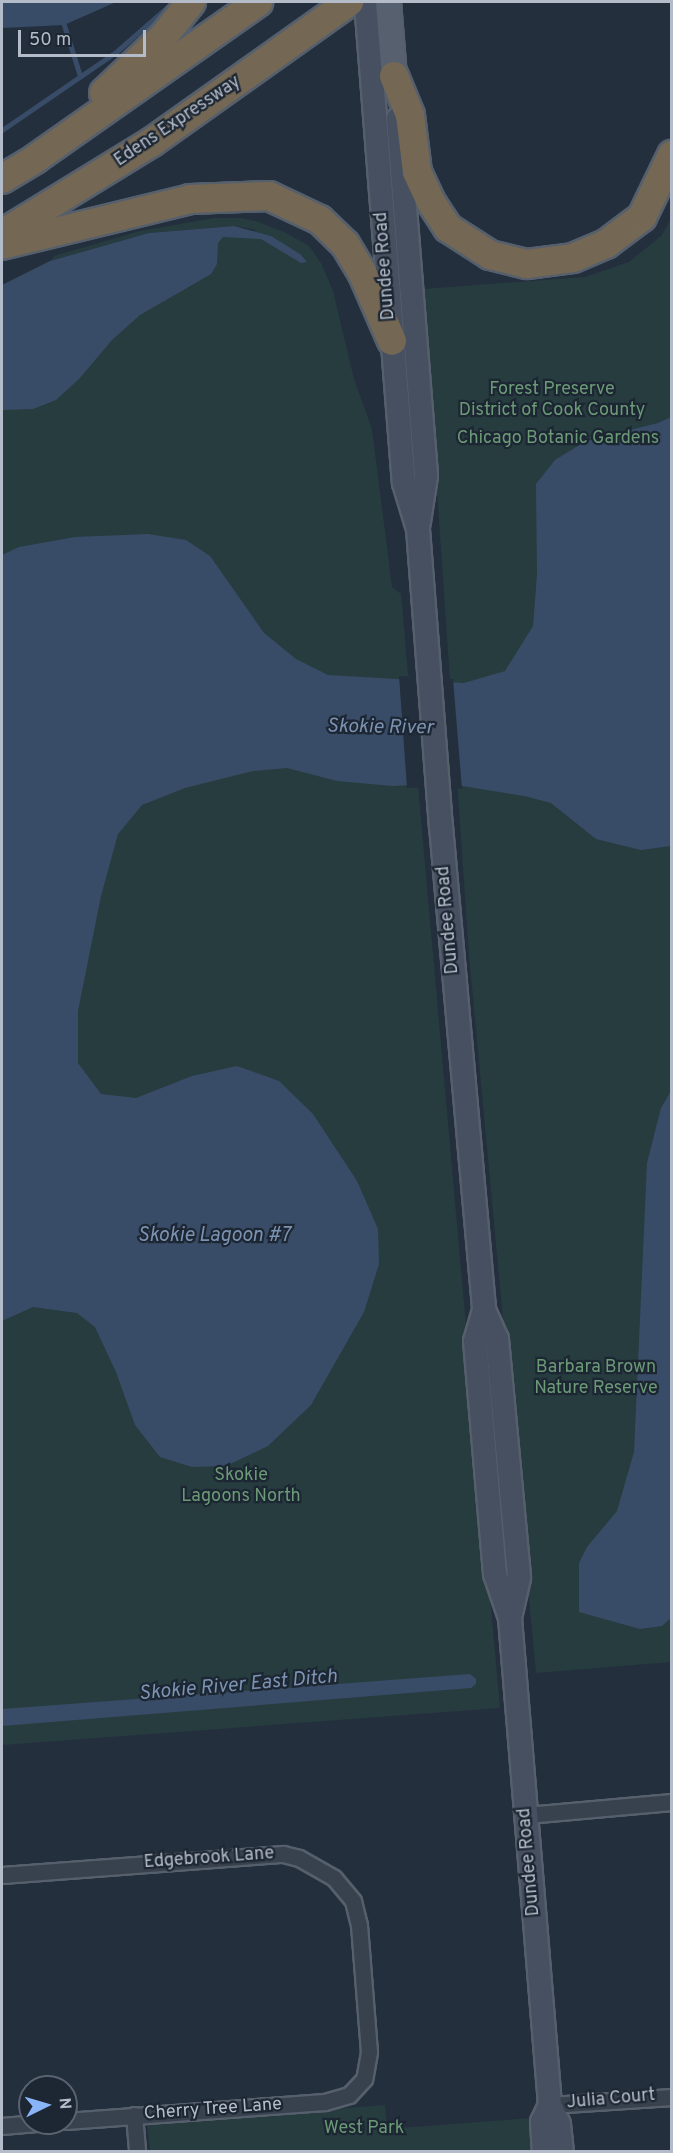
<!DOCTYPE html>
<style>
body{margin:0}
#map{position:relative;width:673px;height:2153px;overflow:hidden;background:#242f3e;font-family:Overpass,sans-serif}
div>[style]{position:absolute}
.green>*{inset:0;background:#263c3f}
.water>*{inset:0;background:#394c67}
.pier>*{inset:0;background:#242f3e}
.stream>*{height:5px;margin:-2.5px;padding:0 2.5px;transform-origin:2.5px;border-radius:2.5px;background:#394c67}
.roads{filter:drop-shadow(2px 0 #565f6c) drop-shadow(-2px 0 #565f6c) drop-shadow(0 2px #565f6c) drop-shadow(0 -2px #565f6c)}
.minor>*{height:15px;margin:-7.5px;padding:0 7.5px;transform-origin:7.5px;border-radius:7.5px;background:#38414e}
.secondary>*{height:22px;margin:-11px;padding:0 11px;transform-origin:11px;border-radius:11px;background:#465061}
.primary>*{height:24px;margin:-12px;padding:0 12px;transform-origin:12px;border-radius:12px;background:#56606e}
.motorway>*{height:28px;margin:-14px;padding:0 14px;transform-origin:14px;border-radius:14px;background:#746855}
span{translate:-50% -50%;white-space:nowrap;text-align:center;line-height:1.15;-webkit-text-stroke:4.5px #1d2633;paint-order:stroke}
.street-label{font-size:18px;color:#b4bcc9}
.park-label{font-size:18px;color:#6b9a76}
.water-label{font-size:20px;color:#7c92b1;font-style:italic}
.frame{position:absolute;inset:0;border:3px solid #b4bcc9;pointer-events:none}
.north{position:absolute;left:18px;top:2075px;width:60px;height:60px;box-sizing:border-box;background:#1d2633;border:2px solid #59626f;border-radius:50%;rotate:85deg;font-size:16px;font-weight:700;line-height:24px;text-align:center;color:#b4bcc9}
.north::after{content:'';display:block;margin:auto;width:21px;height:27px;background:#8ab4f8;clip-path:polygon(50% 0,100% 100%,50% 72%,0 100%)}
.scale{position:absolute;left:18px;top:30px;width:128px;height:27px;box-sizing:border-box;border:3px solid #b4bcc9;border-top:0;padding-left:8px;font-size:18px;line-height:21px;white-space:nowrap;color:#b4bcc9;-webkit-text-stroke:4px #1d2633;paint-order:stroke}
</style>
<div id="map">
<div class="green">
<i style="clip-path:polygon(214px 218px,242px 218px,259px 222px,286px 233px,309px 246px,321px 263px,333px 291px,354px 379px,372px 429px,392px 587px,401px 594px,500px 1708px,2px 1745px,2px 293px,47px 267px,257px 230px,234px 226px,149px 233px,50px 261px,54px 256px,140px 231px)"></i>
<i style="clip-path:polygon(671px 219px,671px 1662px,536px 1673px,469px 955px,423px 289px,585px 277px,629px 262px,662px 235px)"></i>
<i style="clip-path:polygon(385px 2105px,387px 2129px,532px 2118px,534px 2151px,150px 2151px,147px 2124px)"></i>
</div>
<div class="water">
<i style="clip-path:polygon(2px 2px,116px 2px,64px 25px,2px 28px)"></i>
<i style="clip-path:polygon(234px 226px,271px 236px,300px 254px,307px 262px,301px 263px,261px 239px,223px 237px,218px 243px,217px 264px,211px 274px,140px 315px,112px 340px,79px 379px,56px 400px,33px 409px,2px 410px,2px 285px,50px 261px,149px 233px)"></i>
<i style="clip-path:polygon(671px 417px,671px 846px,641px 850px,596px 839px,551px 803px,524px 796px,444px 783px,393px 786px,337px 781px,287px 768px,253px 771px,185px 788px,142px 805px,118px 834px,101px 896px,78px 1011px,78px 1063px,101px 1094px,136px 1098px,192px 1076px,237px 1066px,279px 1081px,313px 1114px,357px 1181px,378px 1229px,379px 1264px,364px 1312px,311px 1405px,268px 1446px,226px 1466px,192px 1467px,160px 1457px,135px 1425px,116px 1372px,95px 1327px,77px 1313px,33px 1307px,2px 1321px,2px 555px,19px 547px,75px 537px,148px 534px,186px 540px,210px 556px,264px 633px,296px 659px,328px 675px,464px 683px,505px 671px,533px 626px,537px 575px,536px 484px,555px 460px,586px 441px,658px 423px)"></i>
<i style="clip-path:polygon(671px 1091px,671px 1618px,662px 1626px,640px 1629px,579px 1612px,579px 1563px,587px 1547px,617px 1511px,634px 1452px,647px 1163px,661px 1108px)"></i>
<i style="clip-path:polygon(470px 1674px,476px 1679px,476px 1684px,471px 1688px,2px 1726px,2px 1709px)"></i>
</div>
<div class="pier">
<i style="clip-path:polygon(399px 676px,453px 679px,462px 789px,444px 786px,407px 788px)"></i>
</div>
<div class="stream">
<i style="left:64px;top:25px;width:53px;rotate:72.6deg"></i>
<i style="left:2px;top:130px;width:138px;rotate:-34.4deg"></i>
<i style="left:116px;top:52px;width:76px;rotate:-41.3deg"></i>
</div>
<div class="roads">
<div class="minor">
<i style="left:526px;top:1815px;width:147px;rotate:-5.1deg"></i>
<i style="left:2px;top:1875px;width:282px;rotate:-4.3deg"></i>
<i style="left:283px;top:1854px;width:16px;rotate:14deg"></i>
<i style="left:299px;top:1858px;width:40px;rotate:29.7deg"></i>
<i style="left:334px;top:1878px;width:30px;rotate:50deg"></i>
<i style="left:353px;top:1901px;width:25px;rotate:76deg"></i>
<i style="left:359px;top:1925px;width:127px;rotate:85.5deg"></i>
<i style="left:369px;top:2052px;width:27px;rotate:100deg"></i>
<i style="left:364px;top:2079px;width:22px;rotate:133deg"></i>
<i style="left:349px;top:2095px;width:26px;rotate:164deg"></i>
<i style="left:324px;top:2102px;width:259px;rotate:175.8deg"></i>
<i style="left:550px;top:2105px;width:122px;rotate:-3.8deg"></i>
<i style="left:134px;top:2115px;width:37px;rotate:85deg"></i>
<i style="left:2px;top:2126px;width:37px;rotate:-5deg"></i>
</div>
<div class="secondary">
<i style="left:366px;top:2px;width:482px;rotate:85.5deg"></i>
<i style="left:404px;top:483px;width:48px;rotate:73.1deg"></i>
<i style="left:418px;top:529px;width:298px;rotate:85.6deg"></i>
<i style="left:441px;top:826px;width:486px;rotate:84.9deg"></i>
<i style="left:484px;top:1310px;width:32px;rotate:66deg"></i>
<i style="left:497px;top:1339px;width:240px;rotate:84.7deg"></i>
<i style="left:519px;top:1578px;width:41px;rotate:102.7deg"></i>
<i style="left:398px;top:119px;width:358px;rotate:85.5deg"></i>
<i style="left:426px;top:476px;width:47px;rotate:98.7deg"></i>
<i style="left:484px;top:1310px;width:32px;rotate:106deg"></i>
<i style="left:475px;top:1341px;width:234px;rotate:85.1deg"></i>
<i style="left:495px;top:1574px;width:46px;rotate:71.2deg"></i>
<i style="left:510px;top:1618px;width:489px;rotate:85.3deg"></i>
<i style="left:550px;top:2105px;width:21px;rotate:65deg"></i>
<i style="left:559px;top:2124px;width:28px;rotate:84deg"></i>
<i style="left:544px;top:2152px;width:30px;rotate:-94deg"></i>
<i style="left:542px;top:2122px;width:19px;rotate:-65deg"></i>
</div>
<div class="primary">
<i style="left:388px;top:2px;width:74px;rotate:85.4deg"></i>
</div>
<div class="motorway">
<i style="left:394px;top:76px;width:42px;rotate:67.7deg"></i>
<i style="left:410px;top:115px;width:57px;rotate:83deg"></i>
<i style="left:417px;top:172px;width:33px;rotate:65deg"></i>
<i style="left:431px;top:202px;width:31px;rotate:57deg"></i>
<i style="left:448px;top:228px;width:50px;rotate:32.7deg"></i>
<i style="left:490px;top:255px;width:38px;rotate:14deg"></i>
<i style="left:527px;top:264px;width:46px;rotate:-7.4deg"></i>
<i style="left:573px;top:258px;width:36px;rotate:-23deg"></i>
<i style="left:606px;top:244px;width:45px;rotate:-36.9deg"></i>
<i style="left:642px;top:217px;width:69px;rotate:-64.2deg"></i>
<i style="left:104px;top:93px;width:81px;rotate:-43.5deg"></i>
<i style="left:163px;top:37px;width:45px;rotate:-51.3deg"></i>
<i style="left:2px;top:179px;width:39px;rotate:-31deg"></i>
<i style="left:35px;top:159px;width:273px;rotate:-35.1deg"></i>
<i style="left:2px;top:234px;width:176px;rotate:-31.5deg"></i>
<i style="left:152px;top:142px;width:242px;rotate:-35.4deg"></i>
<i style="left:2px;top:245px;width:194px;rotate:-13.7deg"></i>
<i style="left:190px;top:199px;width:79px;rotate:-2.2deg"></i>
<i style="left:269px;top:196px;width:56px;rotate:25.2deg"></i>
<i style="left:320px;top:220px;width:35px;rotate:44deg"></i>
<i style="left:345px;top:244px;width:33px;rotate:59deg"></i>
<i style="left:362px;top:272px;width:75px;rotate:66.5deg"></i>
</div>
</div>
<div class="street-label">
<span style="left:178px;top:122px;rotate:-34deg">Edens Expressway</span>
<span style="left:386px;top:266px;rotate:-94deg">Dundee Road</span>
<span style="left:449px;top:920px;rotate:-95deg">Dundee Road</span>
<span style="left:209px;top:1859px;rotate:-4deg">Edgebrook Lane</span>
<span style="left:530px;top:1862px;rotate:-95deg">Dundee Road</span>
<span style="left:611px;top:2100px;rotate:-5deg">Julia Court</span>
<span style="left:213px;top:2110px;rotate:-4deg">Cherry Tree Lane</span>
</div>
<div class="park-label">
<span style="left:552px;top:401px">Forest Preserve<br>District of Cook County</span>
<span style="left:558px;top:439px">Chicago Botanic Gardens</span>
<span style="left:596px;top:1379px">Barbara Brown<br>Nature Reserve</span>
<span style="left:241px;top:1487px">Skokie<br>Lagoons North</span>
<span style="left:364px;top:2129px">West Park</span>
</div>
<div class="water-label">
<span style="left:380px;top:728px;rotate:1deg">Skokie River</span>
<span style="left:214px;top:1236px">Skokie Lagoon #7</span>
<span style="left:238px;top:1686px;rotate:-5deg">Skokie River East Ditch</span>
</div>
<div class="frame"></div>
<div class="north">N</div>
<div class="scale">50 m</div>
</div>
